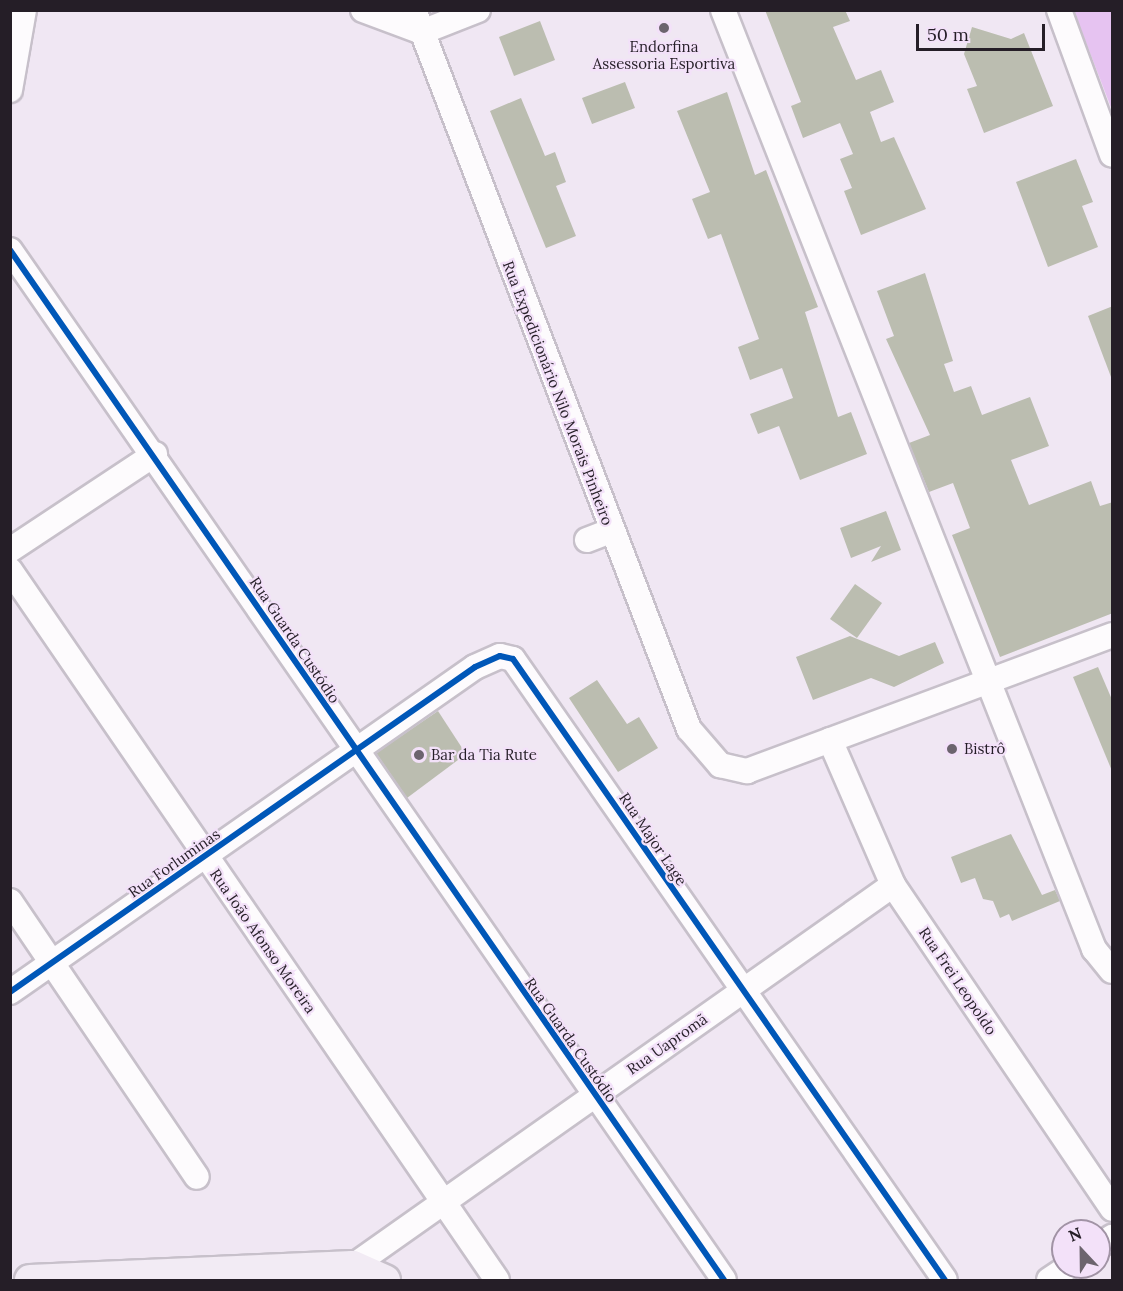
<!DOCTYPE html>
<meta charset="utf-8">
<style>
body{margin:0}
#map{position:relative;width:1123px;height:1291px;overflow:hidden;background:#f0e7f3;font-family:Lora,serif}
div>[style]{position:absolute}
.green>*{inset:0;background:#e6c3f1}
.building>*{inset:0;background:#bbbdb0}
.roads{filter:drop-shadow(2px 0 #c7c0ca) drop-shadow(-2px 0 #c7c0ca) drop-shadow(0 2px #c7c0ca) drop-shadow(0 -2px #c7c0ca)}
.minor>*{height:24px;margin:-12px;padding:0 12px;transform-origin:12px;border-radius:12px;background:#fdfbfd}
.major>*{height:30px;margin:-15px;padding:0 15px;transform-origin:15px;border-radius:15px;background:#f2ebf4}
.cycleway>*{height:6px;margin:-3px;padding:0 3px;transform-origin:3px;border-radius:3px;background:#0057b8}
.dots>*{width:16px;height:16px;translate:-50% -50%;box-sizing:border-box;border:3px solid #f3e1f9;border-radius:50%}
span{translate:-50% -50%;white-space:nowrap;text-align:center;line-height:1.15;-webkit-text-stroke:4.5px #f3e1f9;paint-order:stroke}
.poi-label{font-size:15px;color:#251e27}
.left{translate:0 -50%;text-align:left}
.street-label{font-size:15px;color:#251e27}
.frame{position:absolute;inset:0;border:12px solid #251e27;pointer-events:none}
.north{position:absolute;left:1051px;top:1219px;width:60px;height:60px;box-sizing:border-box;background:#f3e1f9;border:2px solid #a193a5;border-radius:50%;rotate:338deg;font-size:16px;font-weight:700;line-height:24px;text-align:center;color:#251e27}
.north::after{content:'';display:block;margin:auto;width:21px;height:27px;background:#6c646e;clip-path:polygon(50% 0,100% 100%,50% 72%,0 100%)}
.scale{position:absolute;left:916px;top:24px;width:129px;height:27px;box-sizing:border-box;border:3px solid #251e27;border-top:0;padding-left:8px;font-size:18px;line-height:21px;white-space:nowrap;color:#251e27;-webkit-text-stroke:4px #f3e1f9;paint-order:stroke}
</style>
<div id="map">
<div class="green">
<i style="clip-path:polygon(1074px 11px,1112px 11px,1112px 110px)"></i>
</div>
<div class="building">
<i style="clip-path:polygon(765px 10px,845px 10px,850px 21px,833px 27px,856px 80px,881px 70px,894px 102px,870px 112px,881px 142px,894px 137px,926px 209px,861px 235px,844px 191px,852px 188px,840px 159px,853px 154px,840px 123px,803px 138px,791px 106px,801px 102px)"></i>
<i style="clip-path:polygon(540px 21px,555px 60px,514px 76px,499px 37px)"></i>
<i style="clip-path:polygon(972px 27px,1011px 39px,1024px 33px,1053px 106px,984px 133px,967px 89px,977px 86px,964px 54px)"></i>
<i style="clip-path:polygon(625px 82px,635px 108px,592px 124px,582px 98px)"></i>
<i style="clip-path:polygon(727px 92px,755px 175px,766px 170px,818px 307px,805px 312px,838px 417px,851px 412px,867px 454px,800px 480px,779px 426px,758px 434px,750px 414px,793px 398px,782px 368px,750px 380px,738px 347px,759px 339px,721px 234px,708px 239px,692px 199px,710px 192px,677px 111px)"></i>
<i style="clip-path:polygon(521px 98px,545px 156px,555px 152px,566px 182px,556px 186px,576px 236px,546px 248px,490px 111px)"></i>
<i style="clip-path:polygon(1076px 159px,1093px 202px,1082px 206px,1098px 247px,1048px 267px,1016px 182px)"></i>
<i style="clip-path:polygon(925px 273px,953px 361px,944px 364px,954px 392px,971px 386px,982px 415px,1030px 397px,1049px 446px,1011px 460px,1029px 505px,1091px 481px,1100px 506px,1113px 502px,1113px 613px,1000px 657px,952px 535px,970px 528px,953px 483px,929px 492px,909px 443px,930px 435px,886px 339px,894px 336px,877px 291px)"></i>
<i style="clip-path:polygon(1113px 306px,1113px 377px,1111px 377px,1088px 316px)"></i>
<i style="clip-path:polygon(886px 511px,901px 550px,871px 562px,881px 546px,851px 558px,840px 528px)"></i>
<i style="clip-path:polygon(855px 584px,882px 603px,857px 638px,830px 619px)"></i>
<i style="clip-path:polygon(850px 636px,899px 656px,935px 642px,944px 663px,894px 687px,871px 678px,813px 700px,796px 657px)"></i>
<i style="clip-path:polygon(1098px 667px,1113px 702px,1112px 771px,1073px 677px)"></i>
<i style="clip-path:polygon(597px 680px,627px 724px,639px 717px,658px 748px,618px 772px,569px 698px)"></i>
<i style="clip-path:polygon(438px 711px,466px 754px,407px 798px,376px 753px)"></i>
<i style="clip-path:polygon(1011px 834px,1042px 895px,1055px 890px,1060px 901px,1012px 921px,1009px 914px,1000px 918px,993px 901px,983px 899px,975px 878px,961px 883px,951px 857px)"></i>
</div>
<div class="roads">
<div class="minor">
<i style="left:363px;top:10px;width:63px;rotate:20.4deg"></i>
<i style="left:422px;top:32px;width:60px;rotate:-21.4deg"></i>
<i style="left:414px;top:10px;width:770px;rotate:69.07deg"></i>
<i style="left:689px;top:729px;width:48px;rotate:49.3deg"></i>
<i style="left:720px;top:765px;width:28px;rotate:13deg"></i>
<i style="left:747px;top:771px;width:390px;rotate:-20.4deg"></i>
<i style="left:723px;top:10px;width:1010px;rotate:68.44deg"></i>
<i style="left:1094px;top:949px;width:28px;rotate:51deg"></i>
<i style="left:1059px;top:10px;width:154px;rotate:69.9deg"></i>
<i style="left:10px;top:90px;width:81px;rotate:-80.1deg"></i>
<i style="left:10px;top:250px;width:1253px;rotate:55.27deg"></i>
<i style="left:587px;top:540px;width:25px;rotate:-21deg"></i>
<i style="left:10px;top:550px;width:174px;rotate:-33.5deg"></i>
<i style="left:10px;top:570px;width:861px;rotate:55.55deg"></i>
<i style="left:830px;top:740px;width:158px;rotate:66.5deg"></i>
<i style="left:893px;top:885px;width:391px;rotate:55.9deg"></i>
<i style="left:10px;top:901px;width:333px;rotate:55.9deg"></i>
<i style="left:10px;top:992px;width:567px;rotate:-34.95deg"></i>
<i style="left:475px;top:667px;width:27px;rotate:-24deg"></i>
<i style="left:500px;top:656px;width:13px;rotate:13deg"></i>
<i style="left:513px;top:659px;width:756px;rotate:55.18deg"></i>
<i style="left:1099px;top:1246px;width:16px;rotate:-35deg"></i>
<i style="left:354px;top:1280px;width:14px;rotate:-94deg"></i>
<i style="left:353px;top:1266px;width:661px;rotate:-35.21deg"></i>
<i style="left:1049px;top:1280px;width:23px;rotate:-34deg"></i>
</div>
<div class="major">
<i style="left:30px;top:1280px;width:323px;rotate:-2.5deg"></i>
<i style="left:353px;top:1266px;width:35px;rotate:24deg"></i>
</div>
</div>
<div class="cycleway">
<i style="left:10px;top:250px;width:1253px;rotate:55.27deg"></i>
<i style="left:10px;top:992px;width:567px;rotate:-34.95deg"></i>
<i style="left:475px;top:667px;width:27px;rotate:-24deg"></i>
<i style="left:500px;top:656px;width:13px;rotate:13deg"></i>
<i style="left:513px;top:659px;width:756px;rotate:55.18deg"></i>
</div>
<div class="dots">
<i style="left:664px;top:28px;background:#6c646e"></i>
<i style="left:952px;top:749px;background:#6c646e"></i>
<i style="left:419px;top:755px;background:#6c646e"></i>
</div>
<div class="poi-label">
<span style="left:664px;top:55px">Endorfina<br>Assessoria Esportiva</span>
<span class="left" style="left:964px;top:749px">Bistrô</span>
<span class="left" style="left:431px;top:755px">Bar da Tia Rute</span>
</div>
<div class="street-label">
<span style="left:558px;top:393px;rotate:69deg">Rua Expedicionário Nilo Morais Pinheiro</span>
<span style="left:295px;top:640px;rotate:56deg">Rua Guarda Custódio</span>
<span style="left:653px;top:839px;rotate:56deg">Rua Major Lage</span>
<span style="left:174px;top:863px;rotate:-35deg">Rua Forluminas</span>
<span style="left:263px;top:941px;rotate:55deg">Rua João Afonso Moreira</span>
<span style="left:958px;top:981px;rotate:56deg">Rua Frei Leopoldo</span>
<span style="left:571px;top:1040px;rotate:55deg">Rua Guarda Custódio</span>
<span style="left:667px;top:1044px;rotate:-35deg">Rua Uapromã</span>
</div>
<div class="frame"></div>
<div class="north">N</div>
<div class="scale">50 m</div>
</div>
